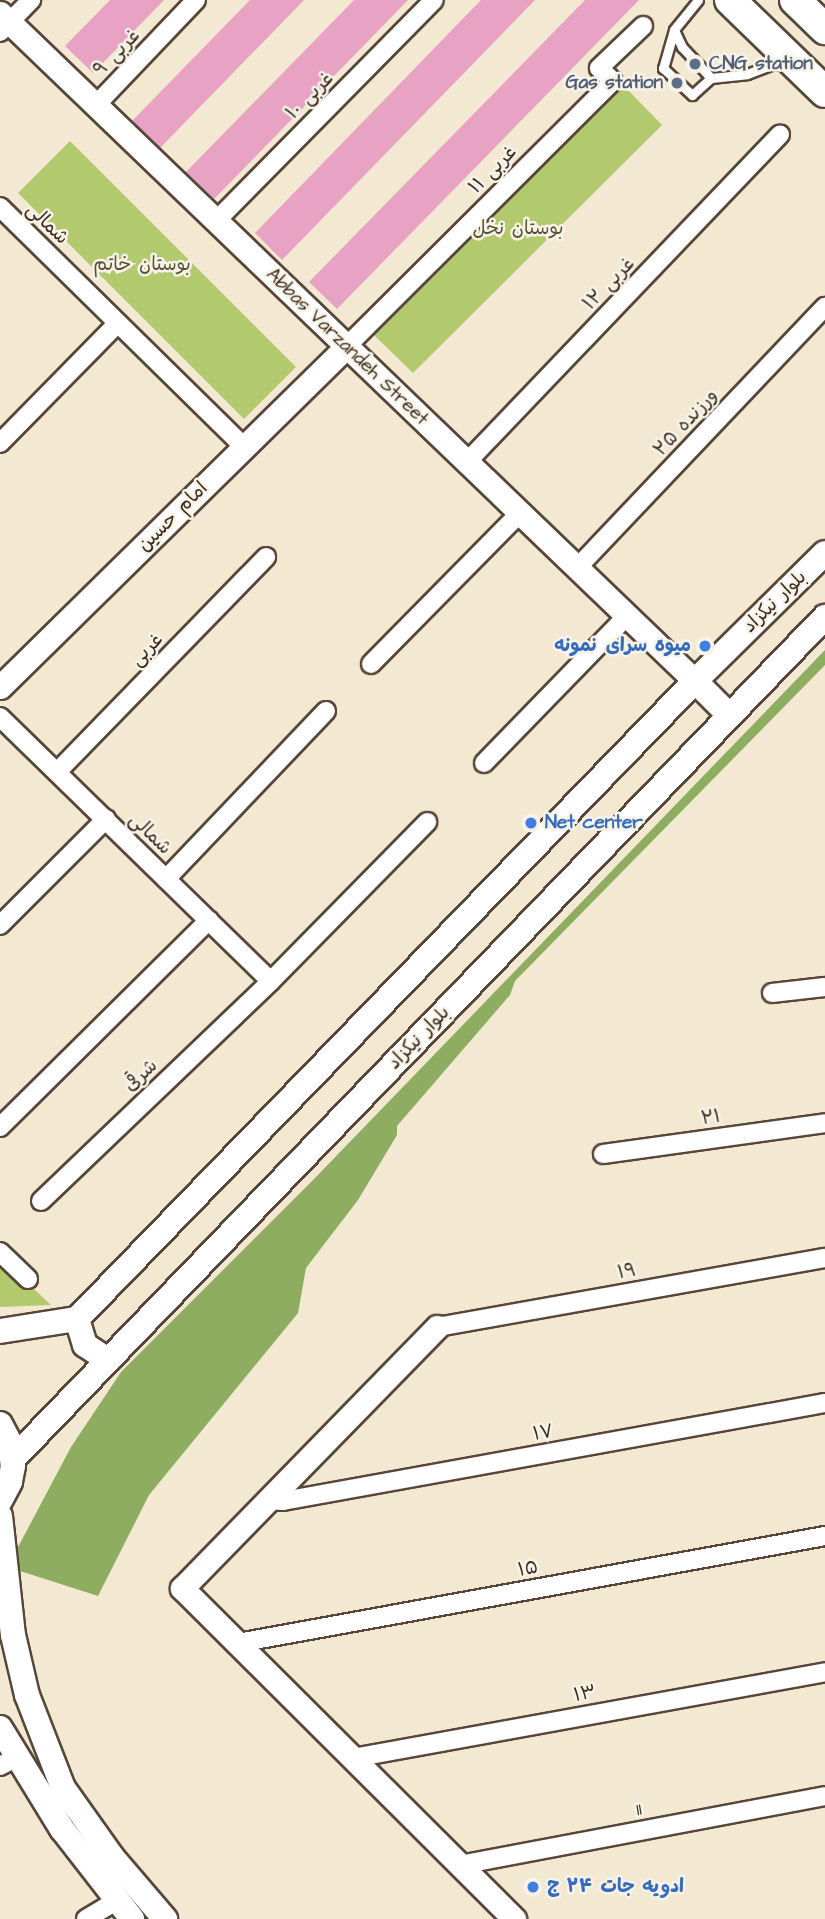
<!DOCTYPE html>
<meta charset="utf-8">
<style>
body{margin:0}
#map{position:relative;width:825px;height:1919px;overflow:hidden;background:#f3e8d2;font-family:"Architects Daughter","Playpen Sans Arabic",sans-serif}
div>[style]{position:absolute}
.green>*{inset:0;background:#b3c96e}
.forest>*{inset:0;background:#8ead61}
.building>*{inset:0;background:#e7a2c4}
.roads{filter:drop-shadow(2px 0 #574639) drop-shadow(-2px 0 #574639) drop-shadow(0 2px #574639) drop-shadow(0 -2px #574639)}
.service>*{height:9px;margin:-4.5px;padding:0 4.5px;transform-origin:4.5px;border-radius:4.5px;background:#fff}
.minor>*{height:18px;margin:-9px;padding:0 9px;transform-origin:9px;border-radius:9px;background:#fff}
.tertiary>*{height:23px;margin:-11.5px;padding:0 11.5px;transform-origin:11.5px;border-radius:11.5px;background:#fff}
.secondary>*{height:24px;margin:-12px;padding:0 12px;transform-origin:12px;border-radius:12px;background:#fff}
.trunk>*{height:30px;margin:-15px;padding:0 15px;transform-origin:15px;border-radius:15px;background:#fff}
.dots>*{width:19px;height:19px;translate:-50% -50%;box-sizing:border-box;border:4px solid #f7f3e8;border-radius:50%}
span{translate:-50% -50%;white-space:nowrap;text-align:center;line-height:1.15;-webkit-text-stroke:5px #f7f3e8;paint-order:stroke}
.street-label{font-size:19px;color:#3b2a1e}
.service-label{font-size:19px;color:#4e5e75;font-weight:700}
.left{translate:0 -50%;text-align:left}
.right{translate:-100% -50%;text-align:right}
.park-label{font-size:19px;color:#595232}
.shop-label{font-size:19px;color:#366cbe;font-weight:700}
</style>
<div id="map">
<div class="green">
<i style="clip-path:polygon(623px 85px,662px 125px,413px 373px,373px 334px)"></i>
<i style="clip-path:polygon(70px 141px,296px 367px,244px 419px,18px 193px)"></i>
<i style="clip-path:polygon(0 1257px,51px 1305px,0 1307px)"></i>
</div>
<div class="forest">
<i style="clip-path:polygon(825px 650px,825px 665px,515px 981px,510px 995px,397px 1126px,397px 1135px,358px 1200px,306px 1268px,298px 1313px,149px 1495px,98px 1596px,17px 1570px,17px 1549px,71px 1447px,121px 1372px,315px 1178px)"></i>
</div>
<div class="building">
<i style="clip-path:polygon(110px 0,164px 0,93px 73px,65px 46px)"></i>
<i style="clip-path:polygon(250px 0,304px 0,160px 148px,132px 121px)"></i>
<i style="clip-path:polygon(354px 0,408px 0,214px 199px,186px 172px)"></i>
<i style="clip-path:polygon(481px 0,535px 0,282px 260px,255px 233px)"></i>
<i style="clip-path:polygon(585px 0,639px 0,337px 309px,309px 282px)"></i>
</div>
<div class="roads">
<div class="service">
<i style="left:698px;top:0;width:38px;rotate:129deg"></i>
<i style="left:674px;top:30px;width:19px;rotate:65deg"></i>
<i style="left:682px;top:47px;width:42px;rotate:46.9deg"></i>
<i style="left:674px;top:30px;width:40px;rotate:106deg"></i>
<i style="left:663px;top:68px;width:40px;rotate:43deg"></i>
<i style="left:692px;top:95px;width:25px;rotate:-42deg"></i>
<i style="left:711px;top:78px;width:36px;rotate:-6deg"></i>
<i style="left:747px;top:74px;width:26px;rotate:-21deg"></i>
<i style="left:771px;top:65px;width:13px"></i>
</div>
<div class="minor">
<i style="left:0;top:32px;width:45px;rotate:-45.9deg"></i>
<i style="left:96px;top:105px;width:145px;rotate:-46.4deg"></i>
<i style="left:0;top:207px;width:342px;rotate:44.5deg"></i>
<i style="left:216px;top:221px;width:310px;rotate:-45.4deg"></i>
<i style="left:347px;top:346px;width:375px;rotate:-44.9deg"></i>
<i style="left:613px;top:81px;width:19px;rotate:-137deg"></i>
<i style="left:599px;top:68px;width:61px;rotate:-43.7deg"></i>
<i style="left:0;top:443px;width:168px;rotate:-45.5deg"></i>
<i style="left:467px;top:462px;width:453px;rotate:-46.3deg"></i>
<i style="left:577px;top:568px;width:360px;rotate:-46.5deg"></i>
<i style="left:371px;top:664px;width:212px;rotate:-45.4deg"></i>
<i style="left:0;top:717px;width:378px;rotate:44.3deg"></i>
<i style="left:484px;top:763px;width:205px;rotate:-45.8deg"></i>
<i style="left:57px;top:772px;width:300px;rotate:-45.8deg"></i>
<i style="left:166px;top:879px;width:232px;rotate:-46.4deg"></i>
<i style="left:0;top:925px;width:150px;rotate:-45deg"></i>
<i style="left:772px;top:993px;width:53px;rotate:-6.5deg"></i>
<i style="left:0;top:1127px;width:294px;rotate:-44.7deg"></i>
<i style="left:603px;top:1154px;width:224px;rotate:-7.9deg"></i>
<i style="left:41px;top:1201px;width:318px;rotate:-43.7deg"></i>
<i style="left:271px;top:981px;width:223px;rotate:-45.5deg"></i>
<i style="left:0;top:1252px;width:39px;rotate:44deg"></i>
<i style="left:437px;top:1327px;width:394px;rotate:-10.1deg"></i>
<i style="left:268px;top:1500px;width:15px;rotate:4deg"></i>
<i style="left:283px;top:1501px;width:551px;rotate:-10.25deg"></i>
<i style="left:238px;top:1643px;width:597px;rotate:-10.33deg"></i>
<i style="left:353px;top:1758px;width:480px;rotate:-10.3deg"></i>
<i style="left:0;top:1766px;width:19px;rotate:-28deg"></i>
<i style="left:460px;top:1865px;width:371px;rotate:-10.7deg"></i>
<i style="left:86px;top:1919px;width:37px;rotate:-31deg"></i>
</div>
<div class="tertiary">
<i style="left:0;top:13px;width:964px;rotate:43.87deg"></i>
<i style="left:0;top:687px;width:487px;rotate:-44.5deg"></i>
<i style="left:437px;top:1327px;width:365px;rotate:134.3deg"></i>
<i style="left:182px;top:1588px;width:469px;rotate:44.9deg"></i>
</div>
<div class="secondary">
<i style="left:695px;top:681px;width:49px;rotate:45deg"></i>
<i style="left:77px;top:1319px;width:27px;rotate:73deg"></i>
<i style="left:85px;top:1345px;width:27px;rotate:33deg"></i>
<i style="left:0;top:1331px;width:78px;rotate:-8.9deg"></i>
<i style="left:77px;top:1319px;width:888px;rotate:-45.91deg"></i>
<i style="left:695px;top:681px;width:182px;rotate:-44.6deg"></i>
<i style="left:0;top:1424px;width:21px;rotate:62deg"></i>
<i style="left:10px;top:1443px;width:23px;rotate:83deg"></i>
<i style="left:13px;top:1466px;width:16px;rotate:101deg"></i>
<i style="left:10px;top:1482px;width:21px;rotate:118deg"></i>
<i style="left:13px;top:1459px;width:1170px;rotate:-46.04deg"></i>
<i style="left:0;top:1516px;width:120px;rotate:83.8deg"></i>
<i style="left:13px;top:1635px;width:62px;rotate:76.9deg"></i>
<i style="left:27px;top:1695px;width:100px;rotate:68.8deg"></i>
<i style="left:63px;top:1788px;width:85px;rotate:54.6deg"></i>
<i style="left:112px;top:1857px;width:82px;rotate:49.5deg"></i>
<i style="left:0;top:1728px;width:119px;rotate:58.5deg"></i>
<i style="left:62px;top:1829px;width:114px;rotate:52.1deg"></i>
</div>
<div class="trunk">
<i style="left:730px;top:0;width:132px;rotate:44.1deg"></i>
<i style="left:795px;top:0;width:42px;rotate:44deg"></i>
</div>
</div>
<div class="dots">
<i style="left:695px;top:64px;background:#5c6f8a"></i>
<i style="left:677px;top:83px;background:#5c6f8a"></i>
<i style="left:705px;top:646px;background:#3f7fe0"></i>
<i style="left:531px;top:823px;background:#3f7fe0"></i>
<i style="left:533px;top:1887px;background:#3f7fe0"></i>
</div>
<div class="street-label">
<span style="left:117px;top:53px;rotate:-46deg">غربی ۹</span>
<span style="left:310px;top:96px;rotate:-45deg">غربی ۱۰</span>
<span style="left:493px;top:170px;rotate:-45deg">غربی ۱۱</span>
<span style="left:47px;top:224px;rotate:44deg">شمالی</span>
<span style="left:609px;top:284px;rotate:-46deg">غربی ۱۲</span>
<span style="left:347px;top:347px;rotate:44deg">Abbas Varzandeh Street</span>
<span style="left:686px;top:423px;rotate:-47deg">ورزنده ۲۵</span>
<span style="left:173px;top:517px;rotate:-45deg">امام حسین</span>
<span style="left:775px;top:602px;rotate:-44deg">بلوار نیکزاد</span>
<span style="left:147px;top:650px;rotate:-46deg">غربی</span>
<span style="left:150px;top:834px;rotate:44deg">شمالی</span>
<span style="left:419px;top:1038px;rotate:-46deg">بلوار نیکزاد</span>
<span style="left:141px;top:1076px;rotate:-44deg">شرقی</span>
<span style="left:711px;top:1118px;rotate:-8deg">۲۱</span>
<span style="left:627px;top:1272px;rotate:-10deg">۱۹</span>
<span style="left:543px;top:1433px;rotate:-10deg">۱۷</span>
<span style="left:528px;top:1569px;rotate:-10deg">۱۵</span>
<span style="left:585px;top:1694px;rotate:-10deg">۱۳</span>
<span style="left:639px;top:1810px;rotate:-11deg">11</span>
</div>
<div class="service-label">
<span class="left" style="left:709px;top:64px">CNG station</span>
<span class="right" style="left:663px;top:83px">Gas station</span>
</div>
<div class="park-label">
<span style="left:518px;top:229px">بوستان نخل</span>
<span style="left:142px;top:265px">بوستان خاتم</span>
</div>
<div class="shop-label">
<span class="right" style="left:691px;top:646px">میوه سرای نمونه</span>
<span class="left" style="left:545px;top:823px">Net center</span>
<span class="left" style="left:547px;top:1887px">ادویه جات ۲۴ ج</span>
</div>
</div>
